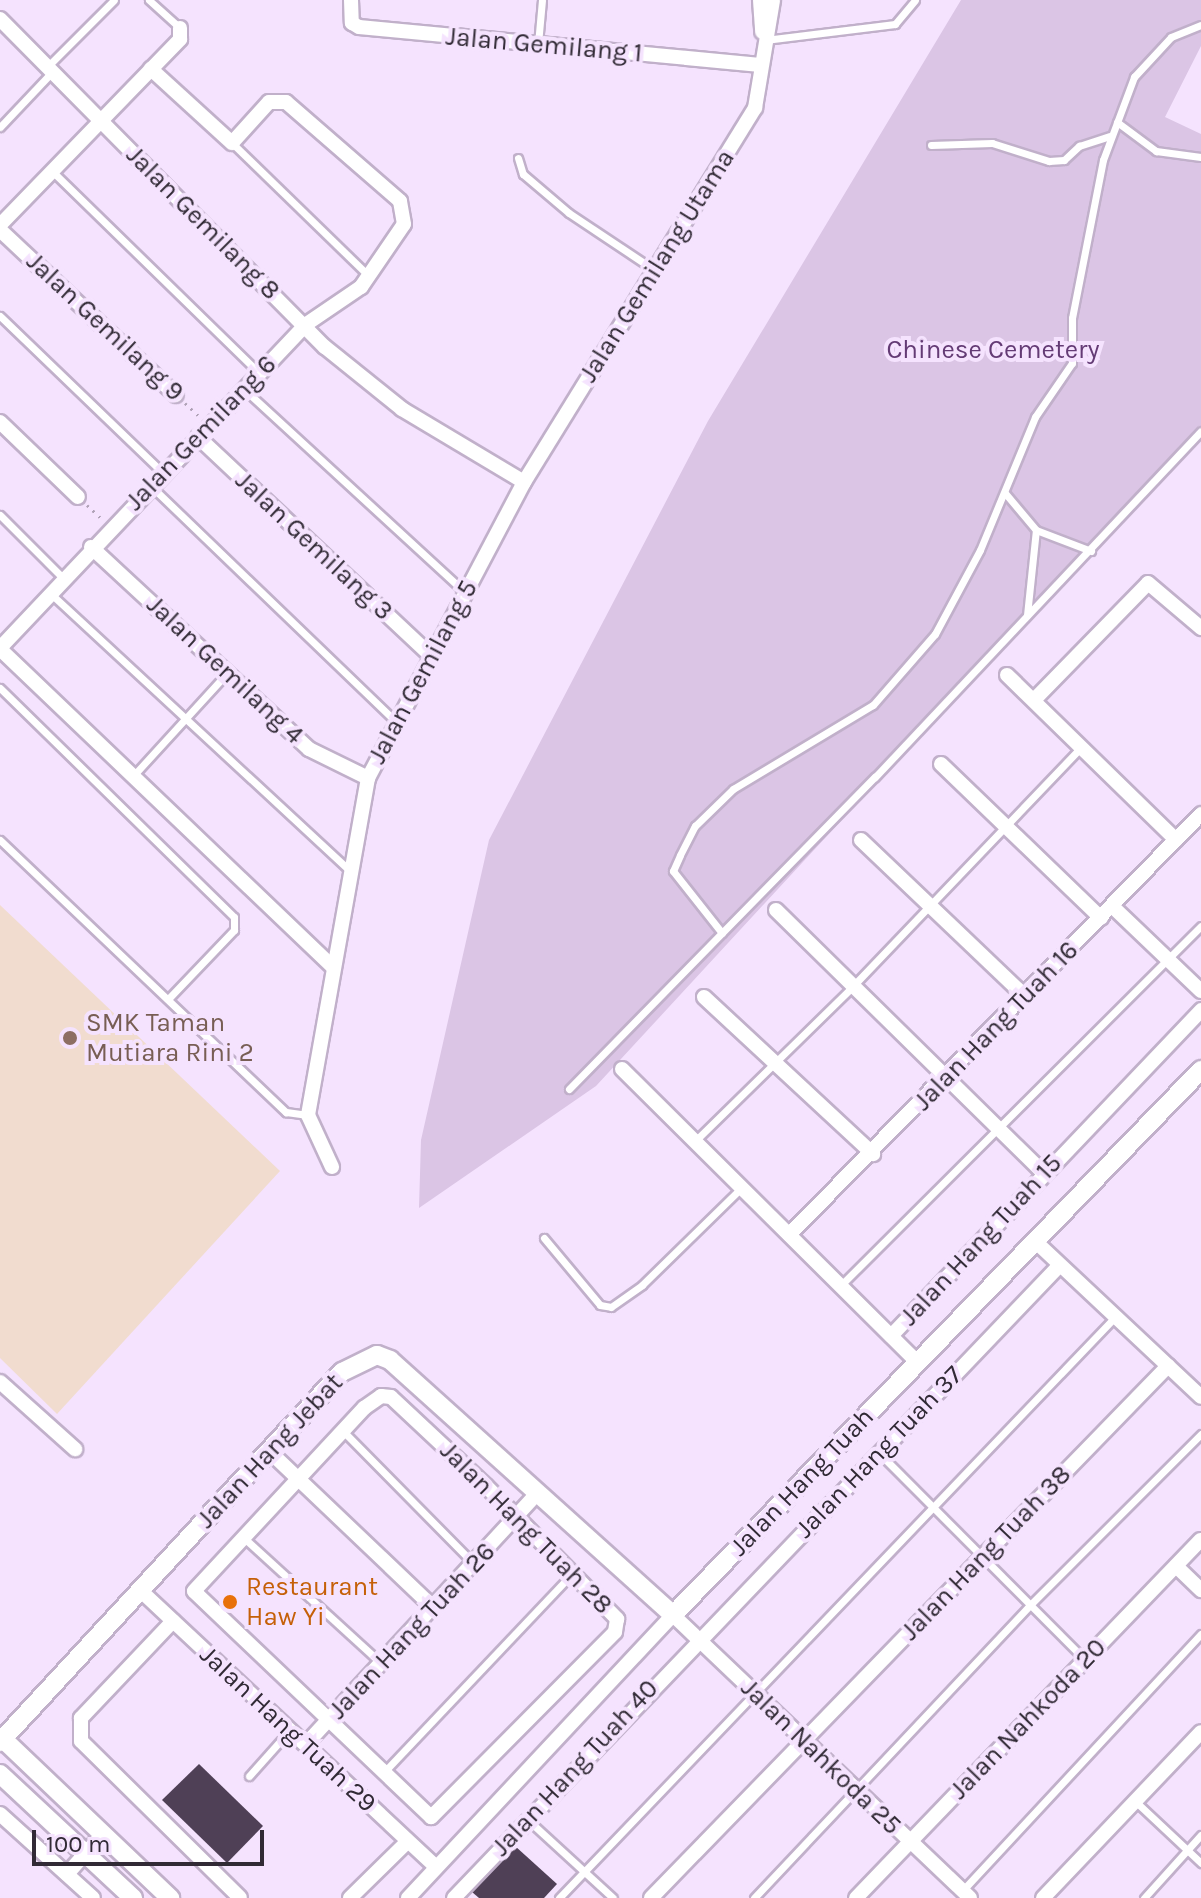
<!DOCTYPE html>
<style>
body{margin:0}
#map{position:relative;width:1201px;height:1898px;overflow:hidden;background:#f5e3fe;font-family:Karla,sans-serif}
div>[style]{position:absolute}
.education>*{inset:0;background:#f1dccf}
.green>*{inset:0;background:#dbc5e5}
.building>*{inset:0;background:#4f4056}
.path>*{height:3px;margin-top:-1.5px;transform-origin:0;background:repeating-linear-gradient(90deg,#b0a2b7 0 2px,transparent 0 8px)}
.roads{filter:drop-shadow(2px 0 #c1b0ca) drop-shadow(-2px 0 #c1b0ca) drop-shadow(0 2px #c1b0ca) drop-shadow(0 -2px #c1b0ca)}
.lane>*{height:7px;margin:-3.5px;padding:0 3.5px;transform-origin:3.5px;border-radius:3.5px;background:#fff}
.street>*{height:14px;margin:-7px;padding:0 7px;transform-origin:7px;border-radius:7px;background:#fff}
.secondary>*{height:18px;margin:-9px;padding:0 9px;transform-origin:9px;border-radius:9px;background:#fff}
.dots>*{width:22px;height:22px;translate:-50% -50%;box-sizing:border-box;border:4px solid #f5e3fe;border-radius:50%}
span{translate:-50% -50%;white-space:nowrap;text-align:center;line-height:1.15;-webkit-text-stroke:8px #f5e3fe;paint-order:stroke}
.street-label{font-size:26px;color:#312a35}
.park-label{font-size:26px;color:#643b75}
.education-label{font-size:26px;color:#785e54}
.left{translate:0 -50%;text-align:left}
.food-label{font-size:26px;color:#c56008}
.scale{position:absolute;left:32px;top:1830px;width:232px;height:36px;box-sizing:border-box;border:4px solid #312a35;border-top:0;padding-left:10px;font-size:24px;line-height:28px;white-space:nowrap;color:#312a35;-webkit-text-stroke:6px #f5e3fe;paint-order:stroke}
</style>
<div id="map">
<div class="education">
<i style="clip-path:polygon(0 905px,280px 1171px,57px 1414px,0 1358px)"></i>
</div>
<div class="green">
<i style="clip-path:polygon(961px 0,1201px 0,1201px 46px,1165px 117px,1201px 134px,1201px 431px,596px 1086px,419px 1208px,421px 1140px,489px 840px,708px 421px)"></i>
</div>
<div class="building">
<i style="clip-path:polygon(199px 1764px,263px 1826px,227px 1863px,162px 1800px)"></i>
<i style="clip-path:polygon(515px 1846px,557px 1884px,544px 1898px,479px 1898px,472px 1892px)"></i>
</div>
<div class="path">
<i style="left:185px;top:403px;width:21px;rotate:43deg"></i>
<i style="left:87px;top:505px;width:21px;rotate:43deg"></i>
</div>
<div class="roads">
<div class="lane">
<i style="left:149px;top:0;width:42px;rotate:42.1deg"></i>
<i style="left:765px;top:40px;width:131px;rotate:-7deg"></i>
<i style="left:895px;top:24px;width:31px;rotate:-50deg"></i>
<i style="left:538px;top:44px;width:44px;rotate:-84.8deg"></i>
<i style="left:48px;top:66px;width:93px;rotate:-45deg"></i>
<i style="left:1117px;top:122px;width:49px;rotate:36.6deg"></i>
<i style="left:1156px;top:151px;width:45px;rotate:7.6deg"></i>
<i style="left:0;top:127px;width:76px;rotate:-46.6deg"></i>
<i style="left:232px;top:143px;width:191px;rotate:44.2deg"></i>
<i style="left:931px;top:145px;width:61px;rotate:-1.9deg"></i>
<i style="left:992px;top:143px;width:60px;rotate:17.5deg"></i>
<i style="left:1049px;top:161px;width:15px;rotate:-4deg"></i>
<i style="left:1064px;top:160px;width:21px;rotate:-43deg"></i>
<i style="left:1079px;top:146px;width:32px;rotate:-18deg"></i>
<i style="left:518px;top:158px;width:17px;rotate:73deg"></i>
<i style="left:523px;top:174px;width:60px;rotate:40.3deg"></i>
<i style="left:569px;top:213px;width:101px;rotate:33.7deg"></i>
<i style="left:52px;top:171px;width:289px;rotate:44.3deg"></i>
<i style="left:0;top:316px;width:226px;rotate:43.9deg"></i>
<i style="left:244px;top:389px;width:300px;rotate:42.6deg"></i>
<i style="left:152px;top:487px;width:340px;rotate:43.9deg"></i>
<i style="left:1005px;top:493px;width:48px;rotate:50deg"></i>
<i style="left:1036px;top:530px;width:59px;rotate:20.9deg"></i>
<i style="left:0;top:515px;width:88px;rotate:45deg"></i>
<i style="left:50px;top:593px;width:410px;rotate:42.8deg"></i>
<i style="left:1027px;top:615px;width:85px;rotate:-84deg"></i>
<i style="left:0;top:688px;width:327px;rotate:44.4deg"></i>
<i style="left:234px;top:917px;width:13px;rotate:90deg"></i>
<i style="left:234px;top:930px;width:94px;rotate:133.7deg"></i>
<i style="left:133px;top:776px;width:139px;rotate:-47.6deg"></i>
<i style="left:0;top:840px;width:395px;rotate:43.6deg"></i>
<i style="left:286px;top:1112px;width:22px;rotate:8deg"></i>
<i style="left:722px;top:933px;width:79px;rotate:-128.3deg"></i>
<i style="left:673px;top:871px;width:17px;rotate:-66deg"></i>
<i style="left:680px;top:855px;width:33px;rotate:-63deg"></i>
<i style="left:695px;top:826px;width:53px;rotate:-44.2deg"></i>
<i style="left:733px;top:789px;width:163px;rotate:-31deg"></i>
<i style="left:873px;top:705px;width:94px;rotate:-48.9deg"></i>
<i style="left:935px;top:634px;width:95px;rotate:-61.8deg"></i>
<i style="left:980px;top:550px;width:144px;rotate:-67.5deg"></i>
<i style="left:1035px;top:417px;width:65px;rotate:-55.6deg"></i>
<i style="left:1072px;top:363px;width:45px;rotate:-90deg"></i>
<i style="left:1072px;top:318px;width:161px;rotate:-78.9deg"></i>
<i style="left:1103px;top:160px;width:89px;rotate:-69.5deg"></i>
<i style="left:1134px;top:77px;width:54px;rotate:-47.2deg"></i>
<i style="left:1171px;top:37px;width:32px;rotate:-22deg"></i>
<i style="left:569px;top:1089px;width:437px;rotate:-45.6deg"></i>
<i style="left:875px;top:777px;width:475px;rotate:-46.7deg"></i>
<i style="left:695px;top:1141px;width:219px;rotate:-44.4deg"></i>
<i style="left:851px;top:988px;width:333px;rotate:-46.3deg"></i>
<i style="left:544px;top:1238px;width:87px;rotate:50.1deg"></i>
<i style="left:600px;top:1305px;width:11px;rotate:10deg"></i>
<i style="left:611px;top:1307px;width:38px;rotate:-35deg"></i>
<i style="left:642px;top:1285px;width:137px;rotate:-44.4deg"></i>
<i style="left:841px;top:1285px;width:508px;rotate:-44.92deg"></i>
<i style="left:343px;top:1431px;width:185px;rotate:45.4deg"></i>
<i style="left:880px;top:1454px;width:291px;rotate:45.1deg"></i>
<i style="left:244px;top:1538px;width:185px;rotate:42.4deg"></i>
<i style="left:383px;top:1773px;width:274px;rotate:-46.5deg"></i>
<i style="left:249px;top:1776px;width:62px;rotate:-48.3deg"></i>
<i style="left:1135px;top:1801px;width:91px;rotate:43.2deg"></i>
<i style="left:528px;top:1820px;width:115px;rotate:42.5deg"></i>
<i style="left:962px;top:1891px;width:351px;rotate:-47.1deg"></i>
<i style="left:559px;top:1898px;width:804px;rotate:-46.26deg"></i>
<i style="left:754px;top:1898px;width:403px;rotate:-46.7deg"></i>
<i style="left:1030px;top:1605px;width:242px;rotate:-45deg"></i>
<i style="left:1144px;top:1898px;width:85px;rotate:-47.9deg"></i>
</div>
<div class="street">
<i style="left:351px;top:0;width:23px;rotate:88deg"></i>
<i style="left:352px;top:23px;width:8px;rotate:30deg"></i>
<i style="left:359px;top:27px;width:403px;rotate:5.4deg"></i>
<i style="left:760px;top:0;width:32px;rotate:86deg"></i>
<i style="left:0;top:19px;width:462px;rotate:45.3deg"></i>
<i style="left:325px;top:347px;width:99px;rotate:38.8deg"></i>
<i style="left:402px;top:409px;width:142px;rotate:30.9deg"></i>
<i style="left:0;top:225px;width:259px;rotate:-45.9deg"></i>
<i style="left:180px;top:39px;width:11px;rotate:-90deg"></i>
<i style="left:0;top:230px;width:241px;rotate:43.2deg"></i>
<i style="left:0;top:422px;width:108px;rotate:43.9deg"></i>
<i style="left:198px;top:437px;width:318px;rotate:43.2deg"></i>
<i style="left:91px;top:547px;width:297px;rotate:42.8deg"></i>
<i style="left:309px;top:749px;width:66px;rotate:26.2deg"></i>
<i style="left:0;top:648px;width:444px;rotate:-46.6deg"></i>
<i style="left:305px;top:325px;width:68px;rotate:-34.2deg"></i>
<i style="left:361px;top:287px;width:76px;rotate:-55.7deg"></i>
<i style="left:404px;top:224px;width:23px;rotate:-100deg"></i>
<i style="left:400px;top:201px;width:151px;rotate:-139deg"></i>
<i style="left:286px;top:102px;width:17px;rotate:180deg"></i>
<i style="left:269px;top:102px;width:55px;rotate:132.1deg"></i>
<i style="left:232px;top:143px;width:110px;rotate:-137.6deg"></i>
<i style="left:0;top:649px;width:460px;rotate:43.7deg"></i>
<i style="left:1007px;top:675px;width:236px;rotate:44.3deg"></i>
<i style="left:1034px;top:700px;width:163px;rotate:-45.7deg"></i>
<i style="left:1148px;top:583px;width:70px;rotate:40.3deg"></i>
<i style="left:941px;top:764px;width:222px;rotate:43.9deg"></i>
<i style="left:861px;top:840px;width:226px;rotate:43.6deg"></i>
<i style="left:1112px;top:906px;width:123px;rotate:43.7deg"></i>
<i style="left:776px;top:910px;width:375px;rotate:44.5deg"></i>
<i style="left:704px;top:997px;width:231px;rotate:42.9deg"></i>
<i style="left:622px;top:1069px;width:417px;rotate:44.8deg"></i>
<i style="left:332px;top:1167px;width:57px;rotate:-114.8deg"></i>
<i style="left:308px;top:1115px;width:342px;rotate:-79.9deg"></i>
<i style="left:368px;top:778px;width:335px;rotate:-62.2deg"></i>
<i style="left:524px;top:482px;width:440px;rotate:-58.3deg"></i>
<i style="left:755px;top:108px;width:109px;rotate:-80.5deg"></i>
<i style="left:789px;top:1235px;width:589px;rotate:-45.62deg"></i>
<i style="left:1036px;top:1242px;width:226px;rotate:43.2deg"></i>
<i style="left:891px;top:1336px;width:450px;rotate:-46.4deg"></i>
<i style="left:0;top:1382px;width:101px;rotate:41.8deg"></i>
<i style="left:381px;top:1396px;width:10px;rotate:6deg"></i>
<i style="left:391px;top:1397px;width:130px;rotate:43.1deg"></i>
<i style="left:486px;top:1486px;width:187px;rotate:45.4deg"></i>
<i style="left:617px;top:1619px;width:13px;rotate:99deg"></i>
<i style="left:615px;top:1632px;width:261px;rotate:134.8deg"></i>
<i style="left:431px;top:1817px;width:327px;rotate:-136.4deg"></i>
<i style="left:194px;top:1591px;width:250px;rotate:-47.1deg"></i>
<i style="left:364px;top:1408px;width:21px;rotate:-35deg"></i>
<i style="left:269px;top:1451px;width:226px;rotate:43.6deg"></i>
<i style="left:1176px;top:1566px;width:35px;rotate:44deg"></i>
<i style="left:140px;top:1590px;width:405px;rotate:43.1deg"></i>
<i style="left:173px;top:1621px;width:134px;rotate:133.5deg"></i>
<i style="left:81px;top:1718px;width:23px;rotate:90deg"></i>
<i style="left:81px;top:1741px;width:223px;rotate:44.6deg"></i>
<i style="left:306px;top:1744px;width:338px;rotate:-47.3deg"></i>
<i style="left:0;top:1814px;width:125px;rotate:42.1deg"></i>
<i style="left:67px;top:1874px;width:54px;rotate:-48deg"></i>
<i style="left:350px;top:1898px;width:80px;rotate:-44.5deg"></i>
<i style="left:408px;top:1898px;width:388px;rotate:-46.9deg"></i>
<i style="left:673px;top:1615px;width:410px;rotate:43.6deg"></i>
<i style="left:454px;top:1898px;width:876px;rotate:-46.25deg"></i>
<i style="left:651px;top:1898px;width:742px;rotate:-45.82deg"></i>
<i style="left:856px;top:1898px;width:497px;rotate:-46.1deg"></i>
<i style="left:1043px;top:1898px;width:229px;rotate:-46.4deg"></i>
</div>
<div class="secondary">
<i style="left:3px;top:1739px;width:231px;rotate:43.6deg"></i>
<i style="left:0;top:1742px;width:504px;rotate:-47.25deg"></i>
<i style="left:342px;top:1372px;width:39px;rotate:-26deg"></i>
<i style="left:377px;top:1355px;width:14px;rotate:21deg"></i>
<i style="left:390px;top:1360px;width:381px;rotate:42deg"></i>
<i style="left:673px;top:1615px;width:759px;rotate:-45.91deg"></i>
<i style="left:0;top:1774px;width:182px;rotate:43deg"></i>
</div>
</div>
<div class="dots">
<i style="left:70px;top:1038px;background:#8d6e63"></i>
<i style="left:230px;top:1602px;background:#e8710a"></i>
</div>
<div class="street-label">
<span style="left:544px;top:45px;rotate:5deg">Jalan Gemilang 1</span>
<span style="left:203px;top:223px;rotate:45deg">Jalan Gemilang 8</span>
<span style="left:657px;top:266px;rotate:-58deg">Jalan Gemilang Utama</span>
<span style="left:105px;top:327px;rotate:43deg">Jalan Gemilang 9</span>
<span style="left:201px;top:433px;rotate:-46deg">Jalan Gemilang 6</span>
<span style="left:314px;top:546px;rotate:43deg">Jalan Gemilang 3</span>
<span style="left:225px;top:670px;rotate:43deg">Jalan Gemilang 4</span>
<span style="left:423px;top:672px;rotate:-62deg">Jalan Gemilang 5</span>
<span style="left:996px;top:1026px;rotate:-46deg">Jalan Hang Tuah 16</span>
<span style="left:981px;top:1240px;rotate:-47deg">Jalan Hang Tuah 15</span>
<span style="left:270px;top:1451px;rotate:-47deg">Jalan Hang Jebat</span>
<span style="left:879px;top:1452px;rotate:-46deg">Jalan Hang Tuah 37</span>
<span style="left:802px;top:1482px;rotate:-46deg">Jalan Hang Tuah</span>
<span style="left:526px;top:1528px;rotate:45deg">Jalan Hang Tuah 28</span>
<span style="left:986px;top:1553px;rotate:-46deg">Jalan Hang Tuah 38</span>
<span style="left:412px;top:1631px;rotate:-47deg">Jalan Hang Tuah 26</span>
<span style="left:1028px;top:1719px;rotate:-46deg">Jalan Nahkoda 20</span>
<span style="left:288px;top:1729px;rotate:43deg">Jalan Hang Tuah 29</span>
<span style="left:821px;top:1757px;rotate:44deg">Jalan Nahkoda 25</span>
<span style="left:575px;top:1768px;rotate:-47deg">Jalan Hang Tuah 40</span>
</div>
<div class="park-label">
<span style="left:993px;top:350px">Chinese Cemetery</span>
</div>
<div class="education-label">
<span class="left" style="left:86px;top:1038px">SMK Taman<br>Mutiara Rini 2</span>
</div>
<div class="food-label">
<span class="left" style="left:246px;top:1602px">Restaurant<br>Haw Yi</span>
</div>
<div class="scale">100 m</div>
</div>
